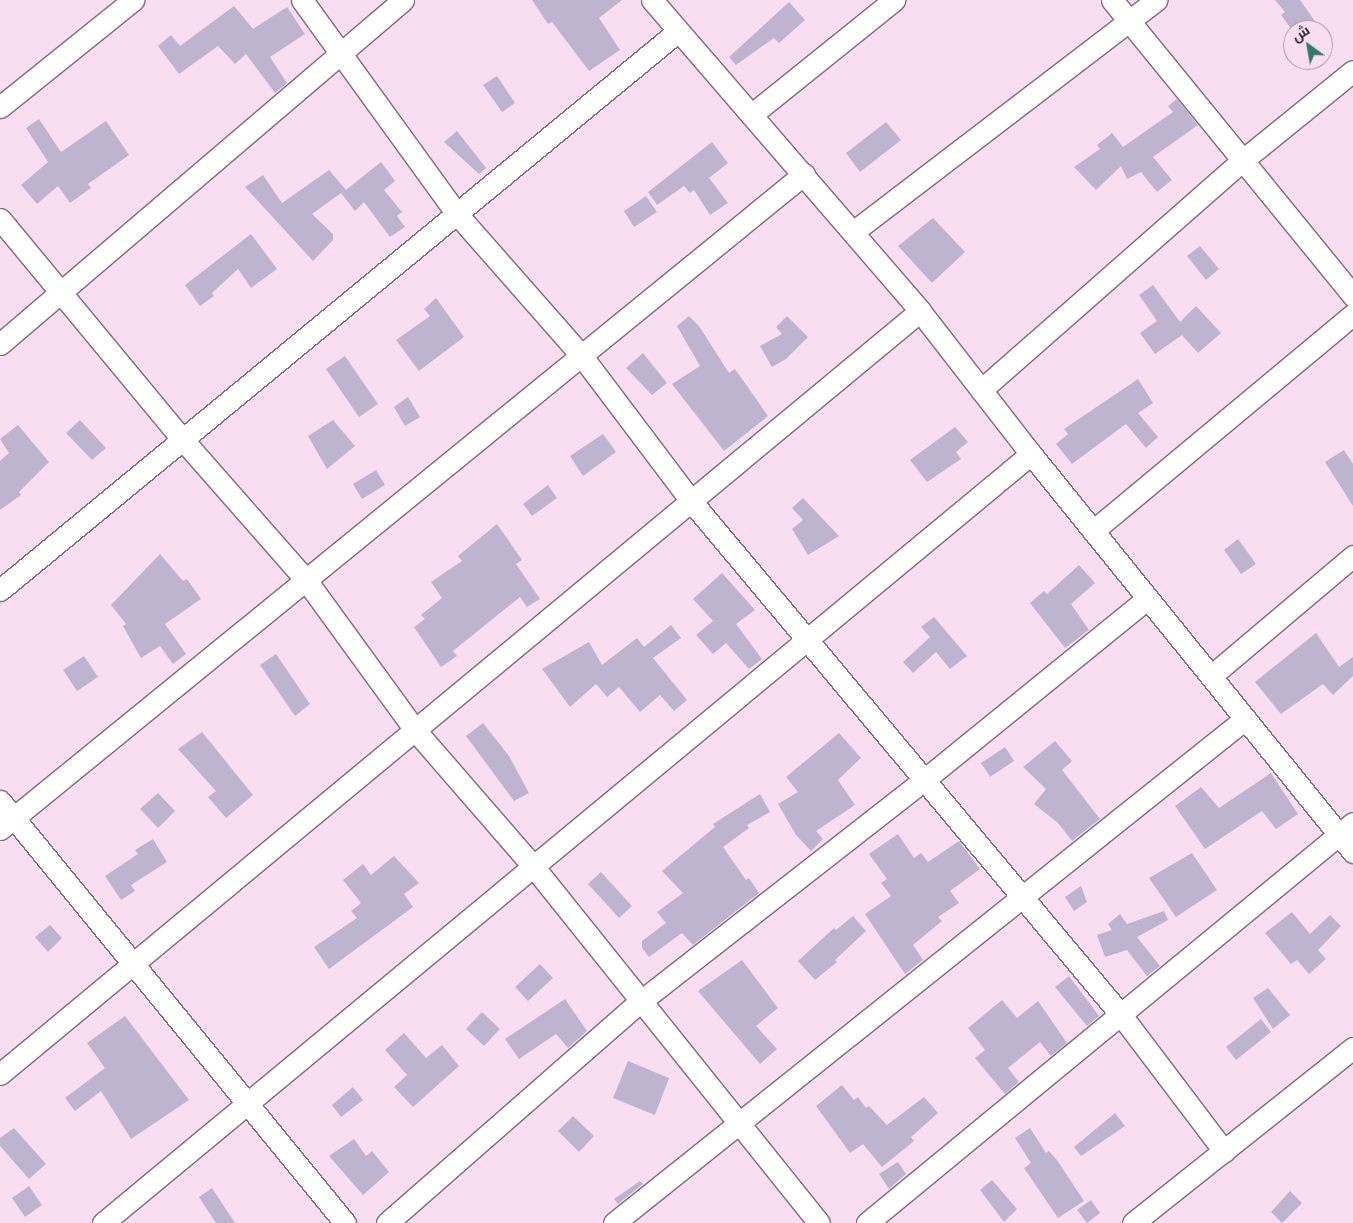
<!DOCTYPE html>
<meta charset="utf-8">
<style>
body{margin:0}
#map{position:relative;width:1353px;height:1223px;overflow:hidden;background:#f9def2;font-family:"Public Sans",Cairo,sans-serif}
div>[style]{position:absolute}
.building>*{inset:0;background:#bfb4d0}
.roads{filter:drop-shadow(1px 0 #826b7d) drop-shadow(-1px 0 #826b7d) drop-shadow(0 1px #826b7d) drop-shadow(0 -1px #826b7d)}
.street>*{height:21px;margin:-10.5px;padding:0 10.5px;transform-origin:10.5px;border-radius:10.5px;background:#fff}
span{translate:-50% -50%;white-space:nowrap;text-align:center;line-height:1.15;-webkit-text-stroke:4.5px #f9def2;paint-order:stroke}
.north{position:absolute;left:1283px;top:20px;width:50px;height:50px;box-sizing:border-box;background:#f9def2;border:1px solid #a994a4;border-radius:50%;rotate:328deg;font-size:14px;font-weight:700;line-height:20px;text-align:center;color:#30262e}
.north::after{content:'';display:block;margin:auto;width:18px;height:22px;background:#33786d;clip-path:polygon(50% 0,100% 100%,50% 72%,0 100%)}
</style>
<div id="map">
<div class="building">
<i style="clip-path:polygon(532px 0,622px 0,599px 18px,620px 50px,589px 71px,552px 22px,548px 24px)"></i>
<i style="clip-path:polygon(1275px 0,1300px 0,1321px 30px,1292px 30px,1281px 15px,1285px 12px)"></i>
<i style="clip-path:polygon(789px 2px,805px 20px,779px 43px,774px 38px,736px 65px,729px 57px)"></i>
<i style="clip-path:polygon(234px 6px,253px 29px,287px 7px,305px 34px,270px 57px,287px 83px,275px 93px,246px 54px,235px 64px,218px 46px,179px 74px,158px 46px,171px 35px,180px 46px)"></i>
<i style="clip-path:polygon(497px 76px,515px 103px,502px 112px,483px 85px)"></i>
<i style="clip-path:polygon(1177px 99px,1198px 125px,1153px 157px,1172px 180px,1157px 192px,1141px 172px,1127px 179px,1121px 166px,1096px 190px,1074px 167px,1100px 149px,1097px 145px,1112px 133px,1123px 147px,1173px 112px,1168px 106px)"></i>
<i style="clip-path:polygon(39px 119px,61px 152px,106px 121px,129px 155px,88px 184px,91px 188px,70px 203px,58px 186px,37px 204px,21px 185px,48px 162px,26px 128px)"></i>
<i style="clip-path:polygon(886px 122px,901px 140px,860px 172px,846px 153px)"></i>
<i style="clip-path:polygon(457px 131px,486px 168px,479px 174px,444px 142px)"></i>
<i style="clip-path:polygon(712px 142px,728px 163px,709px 178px,728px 203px,710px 215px,694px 190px,690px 193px,684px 186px,657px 205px,648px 192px)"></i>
<i style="clip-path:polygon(381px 162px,395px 181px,384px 190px,402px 212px,397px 216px,405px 227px,390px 237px,364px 202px,355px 211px,341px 193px,312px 214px,333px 234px,333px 240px,313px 261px,245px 187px,263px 175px,282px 203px,329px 170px,346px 190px)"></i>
<i style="clip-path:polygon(646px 196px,657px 212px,634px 227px,624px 211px)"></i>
<i style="clip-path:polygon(933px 218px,965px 252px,932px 283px,898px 246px)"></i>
<i style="clip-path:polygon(251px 234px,277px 269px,251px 288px,238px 269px,212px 293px,214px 296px,200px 306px,185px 285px)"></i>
<i style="clip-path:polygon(1200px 246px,1219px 269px,1206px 280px,1187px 256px)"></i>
<i style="clip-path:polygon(1153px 285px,1180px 322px,1196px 306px,1221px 333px,1198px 353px,1182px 335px,1155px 354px,1140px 333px,1157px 321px,1139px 295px)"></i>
<i style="clip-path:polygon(436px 298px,464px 337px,419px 371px,396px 340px,430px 316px,424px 309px)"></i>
<i style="clip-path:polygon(689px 316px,699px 326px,729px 373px,735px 369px,768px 416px,724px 451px,672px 384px,700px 366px,677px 326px)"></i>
<i style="clip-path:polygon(787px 316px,808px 337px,786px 359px,772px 367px,760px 346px,782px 334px,776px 327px)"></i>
<i style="clip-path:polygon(643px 353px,667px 383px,652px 395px,626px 368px)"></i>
<i style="clip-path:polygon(345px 356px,378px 404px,359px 417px,326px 369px)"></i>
<i style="clip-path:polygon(1138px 379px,1153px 403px,1138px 413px,1158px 437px,1146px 448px,1126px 424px,1072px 464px,1056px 444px,1068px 434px,1064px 429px)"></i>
<i style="clip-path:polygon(408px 397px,420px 417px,405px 426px,394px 407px)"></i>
<i style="clip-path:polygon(80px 420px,106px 448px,92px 460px,66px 433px)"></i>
<i style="clip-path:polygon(333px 420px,355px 446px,327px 469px,308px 436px)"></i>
<i style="clip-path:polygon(18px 425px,49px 462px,19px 492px,21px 495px,0 510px,0 461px,9px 453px,0 439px)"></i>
<i style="clip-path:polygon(955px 427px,968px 442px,956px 452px,961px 459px,927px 482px,910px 460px)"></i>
<i style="clip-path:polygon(603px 434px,616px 452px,583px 476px,570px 456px)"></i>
<i style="clip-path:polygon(1344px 450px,1353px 464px,1353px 506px,1325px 462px)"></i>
<i style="clip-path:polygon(376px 470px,385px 485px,362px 499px,353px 484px)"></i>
<i style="clip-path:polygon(548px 485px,557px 498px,532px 516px,523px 504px)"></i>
<i style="clip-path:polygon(803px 498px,839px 536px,808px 555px,792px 529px,803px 520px,792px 508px)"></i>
<i style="clip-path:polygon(497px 524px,522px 560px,516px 564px,540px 599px,527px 607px,520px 597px,453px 651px,457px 656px,441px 667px,414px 627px,425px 619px,421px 615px,442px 598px,431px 582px,462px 561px,458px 556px)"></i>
<i style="clip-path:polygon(1238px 539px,1256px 564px,1241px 574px,1224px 550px)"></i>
<i style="clip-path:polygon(160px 554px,183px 581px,187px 579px,201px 599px,165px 624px,186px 654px,173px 664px,160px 646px,141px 658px,123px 626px,126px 624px,111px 605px)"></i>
<i style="clip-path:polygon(1079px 565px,1095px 583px,1071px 604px,1089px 630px,1065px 648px,1030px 603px,1044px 591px,1047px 594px)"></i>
<i style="clip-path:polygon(722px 573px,755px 610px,736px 624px,762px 659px,749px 669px,726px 643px,713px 654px,696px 635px,713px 621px,693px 599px)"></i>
<i style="clip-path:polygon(934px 617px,967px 656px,950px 669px,936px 652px,913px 673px,903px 662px,930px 637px,921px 627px)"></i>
<i style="clip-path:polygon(671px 625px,681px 638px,653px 658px,687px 700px,674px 711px,660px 695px,640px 712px,619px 687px,607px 697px,596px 684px,570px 707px,542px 669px,589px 642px,602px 665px,637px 638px,644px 647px)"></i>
<i style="clip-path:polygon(1316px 633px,1339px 667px,1353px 657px,1353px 676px,1333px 695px,1323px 684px,1281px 714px,1255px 682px)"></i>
<i style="clip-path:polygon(276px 654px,310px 704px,295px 716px,260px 665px)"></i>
<i style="clip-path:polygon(84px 656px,98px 677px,77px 691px,63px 670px)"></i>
<i style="clip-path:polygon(483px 723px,509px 756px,529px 793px,514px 801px,466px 736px)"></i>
<i style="clip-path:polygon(202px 732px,253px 795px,226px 818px,208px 797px,216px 791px,178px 749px)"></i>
<i style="clip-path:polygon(839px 733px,861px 758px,838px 780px,855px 805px,816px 831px,823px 839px,811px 851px,796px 835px,778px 804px,798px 792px,786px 777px)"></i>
<i style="clip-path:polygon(1055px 741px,1072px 761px,1062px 770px,1100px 819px,1072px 841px,1058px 823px,1034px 804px,1046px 789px,1023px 767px)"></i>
<i style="clip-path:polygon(1005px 747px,1014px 761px,990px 777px,981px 763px)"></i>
<i style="clip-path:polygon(1271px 773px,1298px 814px,1276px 829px,1262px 811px,1205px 849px,1175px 806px,1201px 787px,1219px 808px)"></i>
<i style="clip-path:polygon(158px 793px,175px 811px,158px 828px,140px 809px)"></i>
<i style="clip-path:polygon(760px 794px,770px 812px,747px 825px,749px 828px,723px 847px,746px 880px,749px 878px,759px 893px,693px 945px,682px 933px,649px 957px,642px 948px,642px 941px,666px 923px,657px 912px,683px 893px,662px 871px,715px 827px,713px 824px)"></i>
<i style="clip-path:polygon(898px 834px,914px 858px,921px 853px,928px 862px,959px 841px,980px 869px,950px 891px,959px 903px,938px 917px,942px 921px,913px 945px,923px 960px,905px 974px,865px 914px,891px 896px,881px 883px,887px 879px,869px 854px)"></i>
<i style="clip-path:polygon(153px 839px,167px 862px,131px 885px,135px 891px,121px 900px,105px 876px,138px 854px,135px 850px)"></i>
<i style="clip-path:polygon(1192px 853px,1217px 890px,1176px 917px,1149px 878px)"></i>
<i style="clip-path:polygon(394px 856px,419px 883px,404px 894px,413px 907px,329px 969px,314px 947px,357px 918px,351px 911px,361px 903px,343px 880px,363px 864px,371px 875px)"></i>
<i style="clip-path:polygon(601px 872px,632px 906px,619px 918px,588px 884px)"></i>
<i style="clip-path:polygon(1081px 886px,1087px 902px,1074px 911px,1065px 897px)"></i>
<i style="clip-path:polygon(1164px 911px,1168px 920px,1137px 937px,1160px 966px,1147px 976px,1127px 950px,1105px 957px,1097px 935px,1112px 930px,1108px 924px,1120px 914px,1127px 924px)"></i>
<i style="clip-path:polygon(1292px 912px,1310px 934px,1330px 915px,1341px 926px,1318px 950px,1326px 959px,1309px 974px,1297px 960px,1291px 964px,1265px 933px)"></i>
<i style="clip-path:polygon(853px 916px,866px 931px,835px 960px,837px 962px,815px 980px,798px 961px,834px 928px,836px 930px)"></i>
<i style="clip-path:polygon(50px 925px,62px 938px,48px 952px,35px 937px)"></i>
<i style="clip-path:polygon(742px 960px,778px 1008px,756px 1026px,777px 1049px,760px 1064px,698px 991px)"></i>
<i style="clip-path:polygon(540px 964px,553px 978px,528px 1001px,515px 987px)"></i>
<i style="clip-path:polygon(1069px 976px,1099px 1016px,1087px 1026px,1055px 987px)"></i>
<i style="clip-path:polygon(1268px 988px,1290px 1015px,1273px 1029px,1253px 998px)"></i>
<i style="clip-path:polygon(565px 999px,587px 1031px,568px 1048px,556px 1034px,519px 1059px,505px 1039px)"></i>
<i style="clip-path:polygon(1002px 1000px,1017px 1018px,1038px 1001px,1067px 1043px,1051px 1056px,1040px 1042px,1008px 1068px,1019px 1082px,1005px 1094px,975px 1058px,985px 1050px,968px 1028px)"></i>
<i style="clip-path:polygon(482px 1012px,500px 1029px,484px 1046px,466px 1029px)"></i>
<i style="clip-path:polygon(125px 1016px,189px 1100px,131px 1139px,101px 1091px,75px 1111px,65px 1098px,105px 1068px,87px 1043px)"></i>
<i style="clip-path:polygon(1261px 1019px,1271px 1032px,1236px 1060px,1226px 1047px)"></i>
<i style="clip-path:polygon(404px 1033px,426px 1058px,442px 1045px,459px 1066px,413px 1107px,394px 1087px,407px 1075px,385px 1050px)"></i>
<i style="clip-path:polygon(628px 1061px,669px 1078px,655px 1115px,613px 1098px)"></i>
<i style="clip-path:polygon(842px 1085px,854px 1100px,858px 1097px,866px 1108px,869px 1106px,887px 1125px,924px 1097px,938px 1113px,911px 1137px,914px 1141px,882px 1167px,863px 1144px,850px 1153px,816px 1106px)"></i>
<i style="clip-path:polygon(353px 1087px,363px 1100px,341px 1117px,332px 1105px)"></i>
<i style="clip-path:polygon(1115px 1113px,1125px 1126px,1081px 1156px,1074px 1147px)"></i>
<i style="clip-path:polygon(573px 1116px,594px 1136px,579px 1152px,558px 1131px)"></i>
<i style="clip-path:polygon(14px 1128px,46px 1164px,29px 1179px,0 1146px,0 1138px)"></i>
<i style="clip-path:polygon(1030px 1128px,1046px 1153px,1049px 1151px,1057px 1160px,1084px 1201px,1058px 1218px,1024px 1168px,1031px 1163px,1015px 1138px)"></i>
<i style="clip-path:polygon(354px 1139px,366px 1156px,372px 1151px,389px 1172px,363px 1195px,329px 1156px)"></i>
<i style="clip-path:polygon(898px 1162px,906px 1174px,889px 1189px,879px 1174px)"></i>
<i style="clip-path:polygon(992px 1180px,1017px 1209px,1004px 1222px,980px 1190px)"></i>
<i style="clip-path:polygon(640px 1181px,643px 1184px,618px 1204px,614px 1199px)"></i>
<i style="clip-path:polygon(29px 1186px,42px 1205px,25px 1217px,12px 1198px)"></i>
<i style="clip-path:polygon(212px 1188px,235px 1223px,216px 1223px,199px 1197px)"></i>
<i style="clip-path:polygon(1290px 1191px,1302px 1203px,1282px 1223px,1271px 1212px)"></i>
<i style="clip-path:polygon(1091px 1200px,1100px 1213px,1087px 1223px,1077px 1210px)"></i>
</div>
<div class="roads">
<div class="street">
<i style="left:302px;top:0;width:264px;rotate:54.1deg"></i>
<i style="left:457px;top:214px;width:188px;rotate:48.7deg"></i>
<i style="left:581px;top:355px;width:183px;rotate:53deg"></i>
<i style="left:691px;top:501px;width:670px;rotate:50.08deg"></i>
<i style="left:1121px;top:1015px;width:171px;rotate:52.9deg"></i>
<i style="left:652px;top:0;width:411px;rotate:49.2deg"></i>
<i style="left:920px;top:311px;width:181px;rotate:52.2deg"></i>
<i style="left:1031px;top:454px;width:512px;rotate:51.03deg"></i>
<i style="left:1112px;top:0;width:382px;rotate:50.8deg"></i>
<i style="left:0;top:107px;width:171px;rotate:-38.8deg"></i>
<i style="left:751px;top:115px;width:184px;rotate:-38.8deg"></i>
<i style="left:0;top:219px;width:287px;rotate:50.4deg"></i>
<i style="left:183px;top:440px;width:186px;rotate:48.7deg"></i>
<i style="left:306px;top:580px;width:185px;rotate:54deg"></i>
<i style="left:415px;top:730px;width:180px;rotate:49.1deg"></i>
<i style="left:533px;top:866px;width:457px;rotate:51.3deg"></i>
<i style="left:853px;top:232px;width:382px;rotate:-37.4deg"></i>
<i style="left:0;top:344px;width:530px;rotate:-40.48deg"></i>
<i style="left:981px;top:390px;width:349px;rotate:-41.3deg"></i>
<i style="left:1243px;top:160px;width:141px;rotate:-39deg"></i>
<i style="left:1093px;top:531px;width:339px;rotate:-39.8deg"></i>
<i style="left:0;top:590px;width:877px;rotate:-39.5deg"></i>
<i style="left:1211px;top:676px;width:186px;rotate:-40.2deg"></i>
<i style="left:0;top:801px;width:545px;rotate:50.73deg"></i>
<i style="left:0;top:829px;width:1037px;rotate:-39.17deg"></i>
<i style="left:0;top:1074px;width:1195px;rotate:-39.67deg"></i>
<i style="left:103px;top:1223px;width:1205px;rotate:-39.65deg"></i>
<i style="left:387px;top:1223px;width:337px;rotate:-41.2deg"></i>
<i style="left:641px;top:1001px;width:359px;rotate:-38deg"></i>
<i style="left:924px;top:780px;width:287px;rotate:-39.1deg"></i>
<i style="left:614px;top:1223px;width:808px;rotate:-38.62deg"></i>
<i style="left:867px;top:1223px;width:629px;rotate:-39.46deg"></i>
<i style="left:1133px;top:1223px;width:281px;rotate:-38.5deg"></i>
</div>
</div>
<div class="north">ش</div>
</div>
